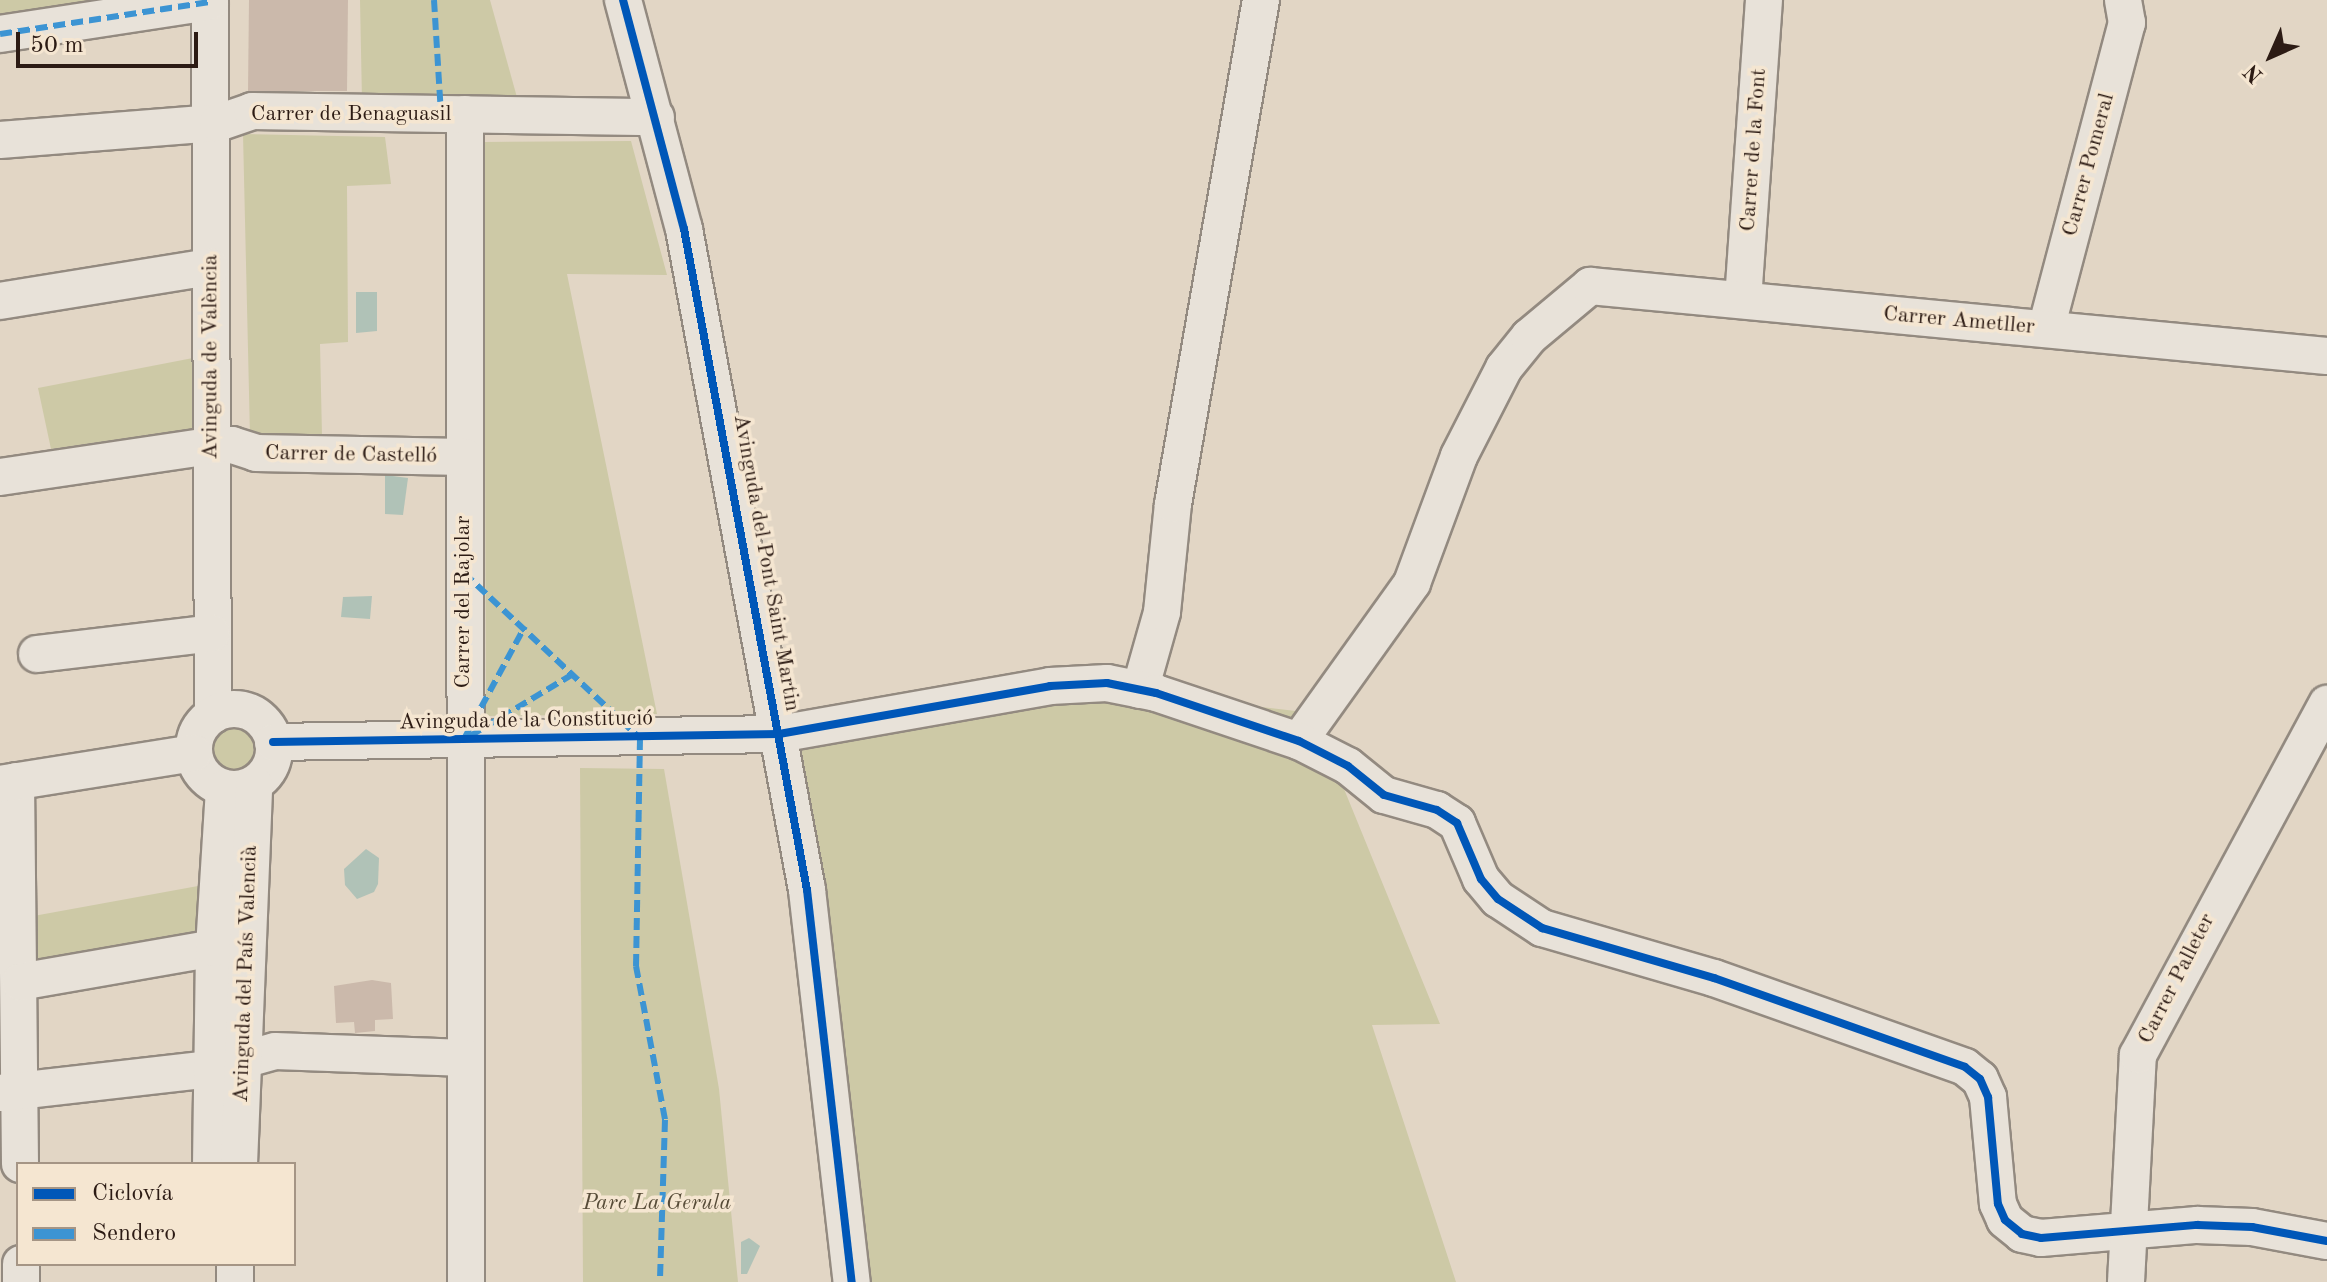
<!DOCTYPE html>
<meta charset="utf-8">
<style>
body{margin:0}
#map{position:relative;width:2327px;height:1282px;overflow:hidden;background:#e2d6c5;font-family:"Old Standard TT",serif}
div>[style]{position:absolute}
.green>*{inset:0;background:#cdc9a6}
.round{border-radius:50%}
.water>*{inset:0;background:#b0c2b7}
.building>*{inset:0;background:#cbb9ab}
.roads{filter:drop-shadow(2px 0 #938a80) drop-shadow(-2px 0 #938a80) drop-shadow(0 2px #938a80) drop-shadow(0 -2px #938a80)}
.minor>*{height:36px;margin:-18px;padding:0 18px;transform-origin:18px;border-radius:18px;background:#e8e2d9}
.minor>.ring{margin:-18px;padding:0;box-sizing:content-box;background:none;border:36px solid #e8e2d9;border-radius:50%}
.quiet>*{height:6px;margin-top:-3px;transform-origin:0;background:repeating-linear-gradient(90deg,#3c94d3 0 12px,transparent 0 18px)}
.cycleway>*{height:8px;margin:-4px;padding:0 4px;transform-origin:4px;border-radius:4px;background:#0057b8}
span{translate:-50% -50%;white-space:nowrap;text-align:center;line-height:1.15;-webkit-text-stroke:7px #f5e6d1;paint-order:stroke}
.street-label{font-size:22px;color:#2c1b14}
.park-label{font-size:22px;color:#574c38;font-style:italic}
.legend{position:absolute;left:16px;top:1162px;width:280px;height:104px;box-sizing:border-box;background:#f5e6d1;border:2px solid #a59585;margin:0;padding:10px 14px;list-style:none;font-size:24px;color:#2c1b14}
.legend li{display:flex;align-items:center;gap:16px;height:40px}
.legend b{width:40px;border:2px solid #a59585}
.north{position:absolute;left:2231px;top:16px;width:80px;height:80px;-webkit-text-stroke:6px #f5e6d1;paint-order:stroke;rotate:225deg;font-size:22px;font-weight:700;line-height:32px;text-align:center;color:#2c1b14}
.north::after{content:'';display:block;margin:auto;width:28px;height:36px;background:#2c1b14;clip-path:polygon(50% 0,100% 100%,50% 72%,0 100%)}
.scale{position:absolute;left:16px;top:32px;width:182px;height:36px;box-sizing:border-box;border:4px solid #2c1b14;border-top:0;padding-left:10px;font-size:24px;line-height:28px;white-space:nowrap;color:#2c1b14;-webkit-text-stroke:6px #f5e6d1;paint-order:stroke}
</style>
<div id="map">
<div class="green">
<i style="clip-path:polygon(0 0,179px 0,0 26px)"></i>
<i style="clip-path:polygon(360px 0,490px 0,518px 101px,362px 101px)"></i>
<i style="clip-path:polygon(243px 134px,385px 137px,391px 184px,347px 186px,348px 342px,320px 344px,322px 436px,250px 436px)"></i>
<i style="clip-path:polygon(631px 141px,667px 275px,567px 274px,657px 714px,486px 716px,484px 142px)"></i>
<i style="clip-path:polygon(193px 358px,197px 428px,51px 449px,38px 388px)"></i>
<i style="clip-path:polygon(1050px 686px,1168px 716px,1168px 696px,1313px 713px,1440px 1024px,1372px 1025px,1456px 1282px,848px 1282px,779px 734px)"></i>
<i class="round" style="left:209px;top:727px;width:50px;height:50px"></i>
<i style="clip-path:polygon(580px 768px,664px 769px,719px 1089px,738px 1282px,583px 1282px)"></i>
<i style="clip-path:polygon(198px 886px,198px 945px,30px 967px,28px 917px)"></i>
</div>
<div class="water">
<i style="clip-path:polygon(356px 292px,377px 292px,377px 331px,356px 333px)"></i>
<i style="clip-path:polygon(385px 475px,408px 478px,403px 515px,385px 514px)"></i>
<i style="clip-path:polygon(372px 596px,370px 619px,341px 617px,343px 597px)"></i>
<i style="clip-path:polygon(366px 849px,379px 858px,378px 884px,374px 892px,357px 899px,345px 885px,344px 869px)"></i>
<i style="clip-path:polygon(749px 1238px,760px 1246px,747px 1274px,741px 1274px,741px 1242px)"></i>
</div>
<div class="building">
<i style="clip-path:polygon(249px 0,348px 0,347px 91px,248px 91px)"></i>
<i style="clip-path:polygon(372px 980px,391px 983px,393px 1019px,375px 1020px,375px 1031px,355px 1033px,354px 1022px,336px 1023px,334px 986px)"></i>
</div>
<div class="roads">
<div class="minor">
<i style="left:210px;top:0;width:715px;rotate:89.76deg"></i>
<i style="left:623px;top:0;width:237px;rotate:75.1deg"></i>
<i style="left:684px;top:229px;width:672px;rotate:79.46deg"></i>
<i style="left:807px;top:890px;width:395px;rotate:83.5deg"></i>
<i style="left:0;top:34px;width:212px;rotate:-8.7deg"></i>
<i style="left:465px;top:114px;width:1168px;rotate:89.95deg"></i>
<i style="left:0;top:140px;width:219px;rotate:-4.5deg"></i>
<i style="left:218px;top:123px;width:36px;rotate:-19deg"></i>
<i style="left:252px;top:111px;width:404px;rotate:0.9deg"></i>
<i style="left:1743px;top:300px;width:301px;rotate:-86deg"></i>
<i style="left:0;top:301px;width:213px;rotate:-9.2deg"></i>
<i style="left:2046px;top:329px;width:317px;rotate:-75.2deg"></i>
<i style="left:2127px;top:23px;width:23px;rotate:-100deg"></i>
<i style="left:0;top:477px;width:213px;rotate:-8.4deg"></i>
<i style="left:211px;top:446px;width:21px;rotate:-3deg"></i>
<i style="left:232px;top:445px;width:25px;rotate:18deg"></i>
<i style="left:256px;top:453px;width:209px;rotate:1.1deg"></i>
<i style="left:37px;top:654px;width:176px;rotate:-6.8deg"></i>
<i style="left:1140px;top:690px;width:81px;rotate:-74.2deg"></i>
<i style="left:1162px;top:612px;width:109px;rotate:-84.2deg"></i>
<i style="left:1173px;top:504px;width:512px;rotate:-80.1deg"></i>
<i class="ring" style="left:194px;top:709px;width:44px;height:44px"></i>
<i style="left:1299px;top:741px;width:194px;rotate:-54.4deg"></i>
<i style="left:1412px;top:583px;width:135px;rotate:-69.7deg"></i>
<i style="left:1459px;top:456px;width:99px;rotate:-62.9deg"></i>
<i style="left:1504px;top:368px;width:40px;rotate:-51deg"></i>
<i style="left:1529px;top:337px;width:80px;rotate:-39.9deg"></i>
<i style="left:1590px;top:286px;width:740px;rotate:5.43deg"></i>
<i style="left:273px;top:742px;width:506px;rotate:-0.91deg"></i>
<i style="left:779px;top:734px;width:275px;rotate:-10deg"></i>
<i style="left:1050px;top:686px;width:57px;rotate:-3deg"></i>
<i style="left:1107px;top:683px;width:50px;rotate:11.5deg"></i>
<i style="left:1156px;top:693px;width:151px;rotate:18.6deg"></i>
<i style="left:1299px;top:741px;width:55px;rotate:27deg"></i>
<i style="left:1348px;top:766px;width:46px;rotate:38.9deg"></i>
<i style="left:1384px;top:795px;width:55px;rotate:15.8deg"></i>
<i style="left:1437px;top:810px;width:24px;rotate:33deg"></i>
<i style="left:1457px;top:823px;width:61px;rotate:66.8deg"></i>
<i style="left:1481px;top:879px;width:26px;rotate:50deg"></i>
<i style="left:1498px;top:899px;width:53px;rotate:33.4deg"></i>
<i style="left:1542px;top:928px;width:179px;rotate:16.2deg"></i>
<i style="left:1714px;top:978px;width:266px;rotate:19.5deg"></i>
<i style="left:1965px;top:1067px;width:19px;rotate:39deg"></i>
<i style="left:1980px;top:1079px;width:20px;rotate:66deg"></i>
<i style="left:1988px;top:1097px;width:107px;rotate:84.7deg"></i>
<i style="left:1998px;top:1204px;width:17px;rotate:66deg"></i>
<i style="left:2005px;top:1220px;width:22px;rotate:39deg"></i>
<i style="left:2022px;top:1234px;width:19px;rotate:12deg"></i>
<i style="left:2041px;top:1238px;width:157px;rotate:-4.8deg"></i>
<i style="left:2197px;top:1225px;width:55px;rotate:2.1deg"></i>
<i style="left:2252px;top:1227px;width:76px;rotate:10.6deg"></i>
<i style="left:16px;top:781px;width:383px;rotate:89.4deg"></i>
<i style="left:0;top:784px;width:196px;rotate:-9.1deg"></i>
<i style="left:20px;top:982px;width:197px;rotate:-9.9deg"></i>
<i style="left:0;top:1093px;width:212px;rotate:-6.5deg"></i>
<i style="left:211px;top:1069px;width:66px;rotate:-15.7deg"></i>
<i style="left:275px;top:1051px;width:191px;rotate:2.1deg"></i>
<i style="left:211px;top:1164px;width:216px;rotate:-89.2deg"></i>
<i style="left:214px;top:948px;width:160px;rotate:-86.4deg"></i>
<i style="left:239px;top:1164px;width:380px;rotate:-87.7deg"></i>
<i style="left:21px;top:1264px;width:18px;rotate:90deg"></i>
<i style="left:235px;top:1282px;width:18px;rotate:-90deg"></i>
<i style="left:2126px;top:1282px;width:227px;rotate:-87deg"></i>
<i style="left:2138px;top:1055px;width:399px;rotate:-61.7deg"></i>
</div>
</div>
<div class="quiet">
<i style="left:434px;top:0;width:114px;rotate:86.5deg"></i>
<i style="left:0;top:34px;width:212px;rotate:-8.7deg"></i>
<i style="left:464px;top:573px;width:241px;rotate:43.2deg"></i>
<i style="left:640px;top:738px;width:228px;rotate:91deg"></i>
<i style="left:636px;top:966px;width:157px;rotate:79.3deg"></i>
<i style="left:665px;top:1120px;width:162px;rotate:91.8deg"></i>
<i style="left:470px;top:736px;width:120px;rotate:-31deg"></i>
<i style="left:464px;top:739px;width:128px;rotate:-61.6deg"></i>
</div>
<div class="cycleway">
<i style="left:623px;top:0;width:237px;rotate:75.1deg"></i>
<i style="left:684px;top:229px;width:672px;rotate:79.46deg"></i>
<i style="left:807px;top:890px;width:395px;rotate:83.5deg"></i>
<i style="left:273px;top:742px;width:506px;rotate:-0.91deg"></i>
<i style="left:779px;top:734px;width:275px;rotate:-10deg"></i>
<i style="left:1050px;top:686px;width:57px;rotate:-3deg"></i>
<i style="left:1107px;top:683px;width:50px;rotate:11.5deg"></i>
<i style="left:1156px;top:693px;width:151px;rotate:18.6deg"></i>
<i style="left:1299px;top:741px;width:55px;rotate:27deg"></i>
<i style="left:1348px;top:766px;width:46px;rotate:38.9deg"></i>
<i style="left:1384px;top:795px;width:55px;rotate:15.8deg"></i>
<i style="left:1437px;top:810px;width:24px;rotate:33deg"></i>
<i style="left:1457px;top:823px;width:61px;rotate:66.8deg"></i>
<i style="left:1481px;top:879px;width:26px;rotate:50deg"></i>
<i style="left:1498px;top:899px;width:53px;rotate:33.4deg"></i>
<i style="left:1542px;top:928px;width:179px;rotate:16.2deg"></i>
<i style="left:1714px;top:978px;width:266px;rotate:19.5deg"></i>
<i style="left:1965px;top:1067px;width:19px;rotate:39deg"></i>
<i style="left:1980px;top:1079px;width:20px;rotate:66deg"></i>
<i style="left:1988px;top:1097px;width:107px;rotate:84.7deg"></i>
<i style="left:1998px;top:1204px;width:17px;rotate:66deg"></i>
<i style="left:2005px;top:1220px;width:22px;rotate:39deg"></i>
<i style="left:2022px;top:1234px;width:19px;rotate:12deg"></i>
<i style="left:2041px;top:1238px;width:157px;rotate:-4.8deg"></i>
<i style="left:2197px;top:1225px;width:55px;rotate:2.1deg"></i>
<i style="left:2252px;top:1227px;width:76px;rotate:10.6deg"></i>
</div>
<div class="street-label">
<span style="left:351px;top:115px">Carrer de Benaguasil</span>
<span style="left:1754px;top:150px;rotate:-86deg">Carrer de la Font</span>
<span style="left:2089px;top:165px;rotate:-75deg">Carrer Pomeral</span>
<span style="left:1959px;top:321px;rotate:5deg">Carrer Ametller</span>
<span style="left:211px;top:357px;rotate:-90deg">Avinguda de València</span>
<span style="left:351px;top:455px;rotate:1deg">Carrer de Castelló</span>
<span style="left:766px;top:563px;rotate:80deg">Avinguda del Pont Saint Martin</span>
<span style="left:464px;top:602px;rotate:-90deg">Carrer del Rajolar</span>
<span style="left:526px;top:721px;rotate:-1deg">Avinguda de la Constitució</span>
<span style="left:246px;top:974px;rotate:-88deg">Avinguda del País Valencià</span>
<span style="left:2177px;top:979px;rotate:-63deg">Carrer Palleter</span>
</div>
<div class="park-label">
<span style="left:657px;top:1204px">Parc La Gerula</span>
</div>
<ul class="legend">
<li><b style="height:10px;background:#0057b8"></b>Ciclovía</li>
<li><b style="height:10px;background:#3c94d3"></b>Sendero</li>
</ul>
<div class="north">N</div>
<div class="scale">50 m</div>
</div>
